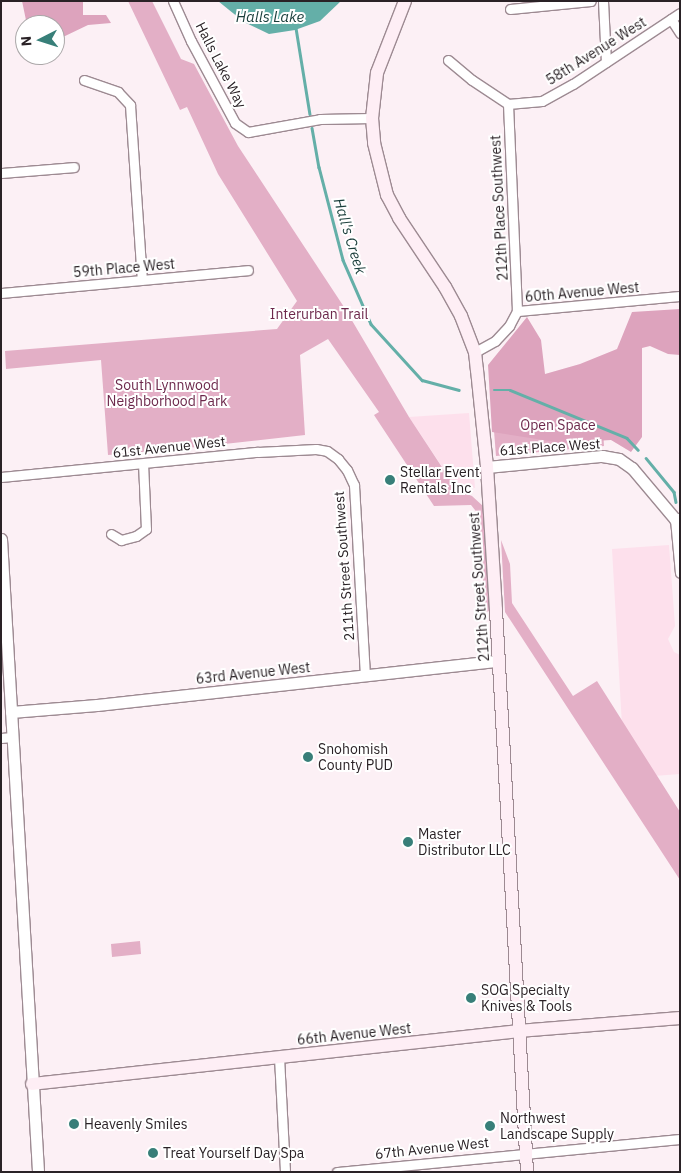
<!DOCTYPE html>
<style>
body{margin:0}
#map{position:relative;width:681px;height:1173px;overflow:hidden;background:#fcf0f5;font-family:"IBM Plex Sans",sans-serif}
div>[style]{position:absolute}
.built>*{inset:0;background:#fde0ec}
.green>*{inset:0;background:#e3afc6}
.forest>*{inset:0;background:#dda3bd}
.water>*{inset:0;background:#64afa8}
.stream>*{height:2.5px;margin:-1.25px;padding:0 1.25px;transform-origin:1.25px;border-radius:1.25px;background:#64afa8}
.roads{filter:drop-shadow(1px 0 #9d8a92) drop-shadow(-1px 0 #9d8a92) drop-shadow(0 1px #9d8a92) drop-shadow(0 -1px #9d8a92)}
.minor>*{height:9px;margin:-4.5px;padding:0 4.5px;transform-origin:4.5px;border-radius:4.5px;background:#fff}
.tertiary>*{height:11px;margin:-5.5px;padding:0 5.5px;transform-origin:5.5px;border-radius:5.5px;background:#fff}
.secondary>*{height:12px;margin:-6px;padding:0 6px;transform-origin:6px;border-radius:6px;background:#feeef5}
.dots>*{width:14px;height:14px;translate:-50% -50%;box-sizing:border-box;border:2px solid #fff;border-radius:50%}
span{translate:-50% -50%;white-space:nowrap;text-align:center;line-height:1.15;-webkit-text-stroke:4px #fff;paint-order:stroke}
.street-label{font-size:14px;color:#2a2226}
.park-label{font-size:14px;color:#6c284b}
.poi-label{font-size:14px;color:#2a2226}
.left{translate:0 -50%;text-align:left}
.water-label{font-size:15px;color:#1a3e3b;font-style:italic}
.frame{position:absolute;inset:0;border:2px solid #2a2226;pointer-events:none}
.north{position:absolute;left:15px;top:15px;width:50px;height:50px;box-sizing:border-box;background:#fff;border:1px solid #aaa7a8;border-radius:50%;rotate:265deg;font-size:14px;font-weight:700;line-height:20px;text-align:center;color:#2a2226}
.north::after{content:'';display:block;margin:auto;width:18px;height:22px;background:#387f79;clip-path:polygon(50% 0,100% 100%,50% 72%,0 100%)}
</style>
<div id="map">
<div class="built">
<i style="clip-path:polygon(469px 413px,475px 488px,457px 489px,409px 417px)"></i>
<i style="clip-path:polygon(669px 545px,675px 626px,668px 639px,674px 652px,680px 655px,680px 774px,654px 776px,622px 726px,612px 549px)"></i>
</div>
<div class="green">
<i style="clip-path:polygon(128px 1px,152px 1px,181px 59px,194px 64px,238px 146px,344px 307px,409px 417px,457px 490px,472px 496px,484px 507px,490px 611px,485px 612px,479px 515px,471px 505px,434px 506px,374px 415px,379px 412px,328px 339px,300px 355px,305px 435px,179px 449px,108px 455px,101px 360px,6px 369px,5px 351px,277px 329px,297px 301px,218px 174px,187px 107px,180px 110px)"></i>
<i style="clip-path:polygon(601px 396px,604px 446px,496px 456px,492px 406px)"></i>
<i style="clip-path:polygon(501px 540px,510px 564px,512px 603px,573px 696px,597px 681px,680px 812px,680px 880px,505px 612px)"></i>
<i style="clip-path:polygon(140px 941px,141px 954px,112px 957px,111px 944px)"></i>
</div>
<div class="forest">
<i style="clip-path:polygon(22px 1px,83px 1px,83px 15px,106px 15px,111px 23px,88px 25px,63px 37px,55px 45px,55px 25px,27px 25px)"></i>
<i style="clip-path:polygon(680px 309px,680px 355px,668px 354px,650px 346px,642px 348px,642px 437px,631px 452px,611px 440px,562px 443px,492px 432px,488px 365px,527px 317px,541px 340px,545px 374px,580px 364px,617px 349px,632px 312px)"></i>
</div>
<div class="water">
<i style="clip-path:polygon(218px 1px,341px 1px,320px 21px,295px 30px,269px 34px,244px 22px)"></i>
</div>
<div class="stream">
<i style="left:296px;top:28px;width:87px;rotate:80.8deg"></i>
<i style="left:312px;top:128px;width:40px;rotate:80deg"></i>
<i style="left:319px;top:167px;width:96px;rotate:75.5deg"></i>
<i style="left:343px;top:260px;width:70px;rotate:66.4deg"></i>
<i style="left:371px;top:324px;width:76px;rotate:47.7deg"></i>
<i style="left:422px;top:380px;width:38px;rotate:15deg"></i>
<i style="left:494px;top:390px;width:16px"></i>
<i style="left:510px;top:390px;width:126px;rotate:22.3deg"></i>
<i style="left:627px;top:438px;width:16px;rotate:47deg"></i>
<i style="left:646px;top:458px;width:44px;rotate:50.5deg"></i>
<i style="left:674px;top:492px;width:10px;rotate:79deg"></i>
</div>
<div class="roads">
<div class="minor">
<i style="left:173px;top:1px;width:44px;rotate:65.8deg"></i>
<i style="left:191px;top:41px;width:93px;rotate:61.8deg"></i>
<i style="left:235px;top:123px;width:16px;rotate:35deg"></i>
<i style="left:248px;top:132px;width:73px;rotate:-10.2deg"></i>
<i style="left:320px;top:119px;width:52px;rotate:-1.1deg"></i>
<i style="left:603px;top:1px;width:61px;rotate:87.2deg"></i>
<i style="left:510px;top:9px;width:81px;rotate:-5.6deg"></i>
<i style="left:671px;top:19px;width:17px;rotate:57deg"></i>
<i style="left:448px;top:60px;width:31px;rotate:40deg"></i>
<i style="left:472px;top:80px;width:43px;rotate:33.7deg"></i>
<i style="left:508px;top:104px;width:34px;rotate:-5deg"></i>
<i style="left:542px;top:101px;width:35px;rotate:-29deg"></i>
<i style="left:573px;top:84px;width:128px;rotate:-33.6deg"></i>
<i style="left:84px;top:80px;width:36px;rotate:19deg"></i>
<i style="left:118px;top:92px;width:18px;rotate:47deg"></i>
<i style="left:130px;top:105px;width:175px;rotate:86.1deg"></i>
<i style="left:508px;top:104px;width:207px;rotate:87.5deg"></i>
<i style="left:1px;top:173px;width:73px;rotate:-4.7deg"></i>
<i style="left:1px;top:293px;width:248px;rotate:-5.3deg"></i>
<i style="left:475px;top:352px;width:23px;rotate:-29deg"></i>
<i style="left:495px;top:341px;width:21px;rotate:-47deg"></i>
<i style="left:509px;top:326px;width:17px;rotate:-62deg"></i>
<i style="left:517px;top:311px;width:164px;rotate:-5.3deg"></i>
<i style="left:1px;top:477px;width:258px;rotate:-5.6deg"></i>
<i style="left:258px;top:452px;width:58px;rotate:-3deg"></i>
<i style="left:316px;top:449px;width:11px;rotate:10deg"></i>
<i style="left:327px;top:451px;width:14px;rotate:36deg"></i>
<i style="left:338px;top:459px;width:14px;rotate:51deg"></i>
<i style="left:347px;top:470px;width:17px;rotate:65deg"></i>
<i style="left:354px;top:485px;width:191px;rotate:86.7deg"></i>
<i style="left:675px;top:519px;width:54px;rotate:84.7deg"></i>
<i style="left:111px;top:534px;width:12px;rotate:31deg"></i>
<i style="left:121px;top:540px;width:16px;rotate:-15deg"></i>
<i style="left:136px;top:536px;width:12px;rotate:-35deg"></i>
<i style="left:146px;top:529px;width:65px;rotate:-92.6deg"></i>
<i style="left:1px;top:738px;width:11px;rotate:-5deg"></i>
<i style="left:279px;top:1057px;width:115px;rotate:87deg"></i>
<i style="left:337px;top:1172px;width:345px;rotate:-5.5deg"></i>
</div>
<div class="tertiary">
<i style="left:487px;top:467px;width:116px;rotate:-5.5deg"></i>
<i style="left:602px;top:456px;width:17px;rotate:10deg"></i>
<i style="left:619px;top:459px;width:16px;rotate:35deg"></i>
<i style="left:632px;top:468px;width:67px;rotate:49.9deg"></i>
<i style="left:675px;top:519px;width:5px"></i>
<i style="left:1px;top:539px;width:634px;rotate:86.65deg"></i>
<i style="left:11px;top:712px;width:86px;rotate:-4.7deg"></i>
<i style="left:97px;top:705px;width:403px;rotate:-6.3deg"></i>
</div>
<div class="secondary">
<i style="left:405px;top:1px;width:77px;rotate:111.3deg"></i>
<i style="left:377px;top:73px;width:45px;rotate:96.3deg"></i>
<i style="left:372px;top:118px;width:25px;rotate:85deg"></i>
<i style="left:374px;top:143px;width:54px;rotate:76deg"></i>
<i style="left:387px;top:195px;width:26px;rotate:62deg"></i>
<i style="left:399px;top:218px;width:83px;rotate:56.3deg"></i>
<i style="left:445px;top:287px;width:33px;rotate:61deg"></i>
<i style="left:461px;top:316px;width:39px;rotate:69deg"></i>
<i style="left:475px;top:352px;width:18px;rotate:84deg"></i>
<i style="left:477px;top:370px;width:98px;rotate:84.1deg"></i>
<i style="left:487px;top:467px;width:143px;rotate:86.4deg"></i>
<i style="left:496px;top:610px;width:563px;rotate:86.84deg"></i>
<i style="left:32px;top:1084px;width:489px;rotate:-6.2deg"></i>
<i style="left:518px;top:1031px;width:163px;rotate:-4.6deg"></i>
</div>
</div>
<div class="dots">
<i style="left:390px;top:480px;background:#387f79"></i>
<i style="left:308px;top:757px;background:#387f79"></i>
<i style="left:408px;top:842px;background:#387f79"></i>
<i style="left:471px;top:998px;background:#387f79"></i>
<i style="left:74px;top:1124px;background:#387f79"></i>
<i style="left:490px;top:1126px;background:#387f79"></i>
<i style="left:153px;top:1153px;background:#387f79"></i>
</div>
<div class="street-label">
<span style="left:596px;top:51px;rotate:-32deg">58th Avenue West</span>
<span style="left:221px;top:65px;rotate:63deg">Halls Lake Way</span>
<span style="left:499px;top:208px;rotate:-93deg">212th Place Southwest</span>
<span style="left:124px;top:268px;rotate:-5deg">59th Place West</span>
<span style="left:582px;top:292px;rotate:-5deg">60th Avenue West</span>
<span style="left:169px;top:447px;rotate:-6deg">61st Avenue West</span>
<span style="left:550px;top:447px;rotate:-4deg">61st Place West</span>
<span style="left:344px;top:566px;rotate:-94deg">211th Street Southwest</span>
<span style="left:479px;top:587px;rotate:-94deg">212th Street Southwest</span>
<span style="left:253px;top:673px;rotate:-6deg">63rd Avenue West</span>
<span style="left:354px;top:1034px;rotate:-6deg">66th Avenue West</span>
<span style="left:432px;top:1148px;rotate:-6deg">67th Avenue West</span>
</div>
<div class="park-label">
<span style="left:319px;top:314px">Interurban Trail</span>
<span style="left:167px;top:393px">South Lynnwood<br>Neighborhood Park</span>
<span style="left:558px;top:425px">Open Space</span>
</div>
<div class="poi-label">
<span class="left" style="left:400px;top:480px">Stellar Event<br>Rentals Inc</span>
<span class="left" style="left:318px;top:757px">Snohomish<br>County PUD</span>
<span class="left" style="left:418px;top:842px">Master<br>Distributor LLC</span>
<span class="left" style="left:481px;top:998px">SOG Specialty<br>Knives &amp; Tools</span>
<span class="left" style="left:500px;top:1126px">Northwest<br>Landscape Supply</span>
<span class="left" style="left:84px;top:1124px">Heavenly Smiles</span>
<span class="left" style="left:163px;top:1153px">Treat Yourself Day Spa</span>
</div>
<div class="water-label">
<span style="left:270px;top:17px">Halls Lake</span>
<span style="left:350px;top:236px;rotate:73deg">Hall's Creek</span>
</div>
<div class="frame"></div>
<div class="north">N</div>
</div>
